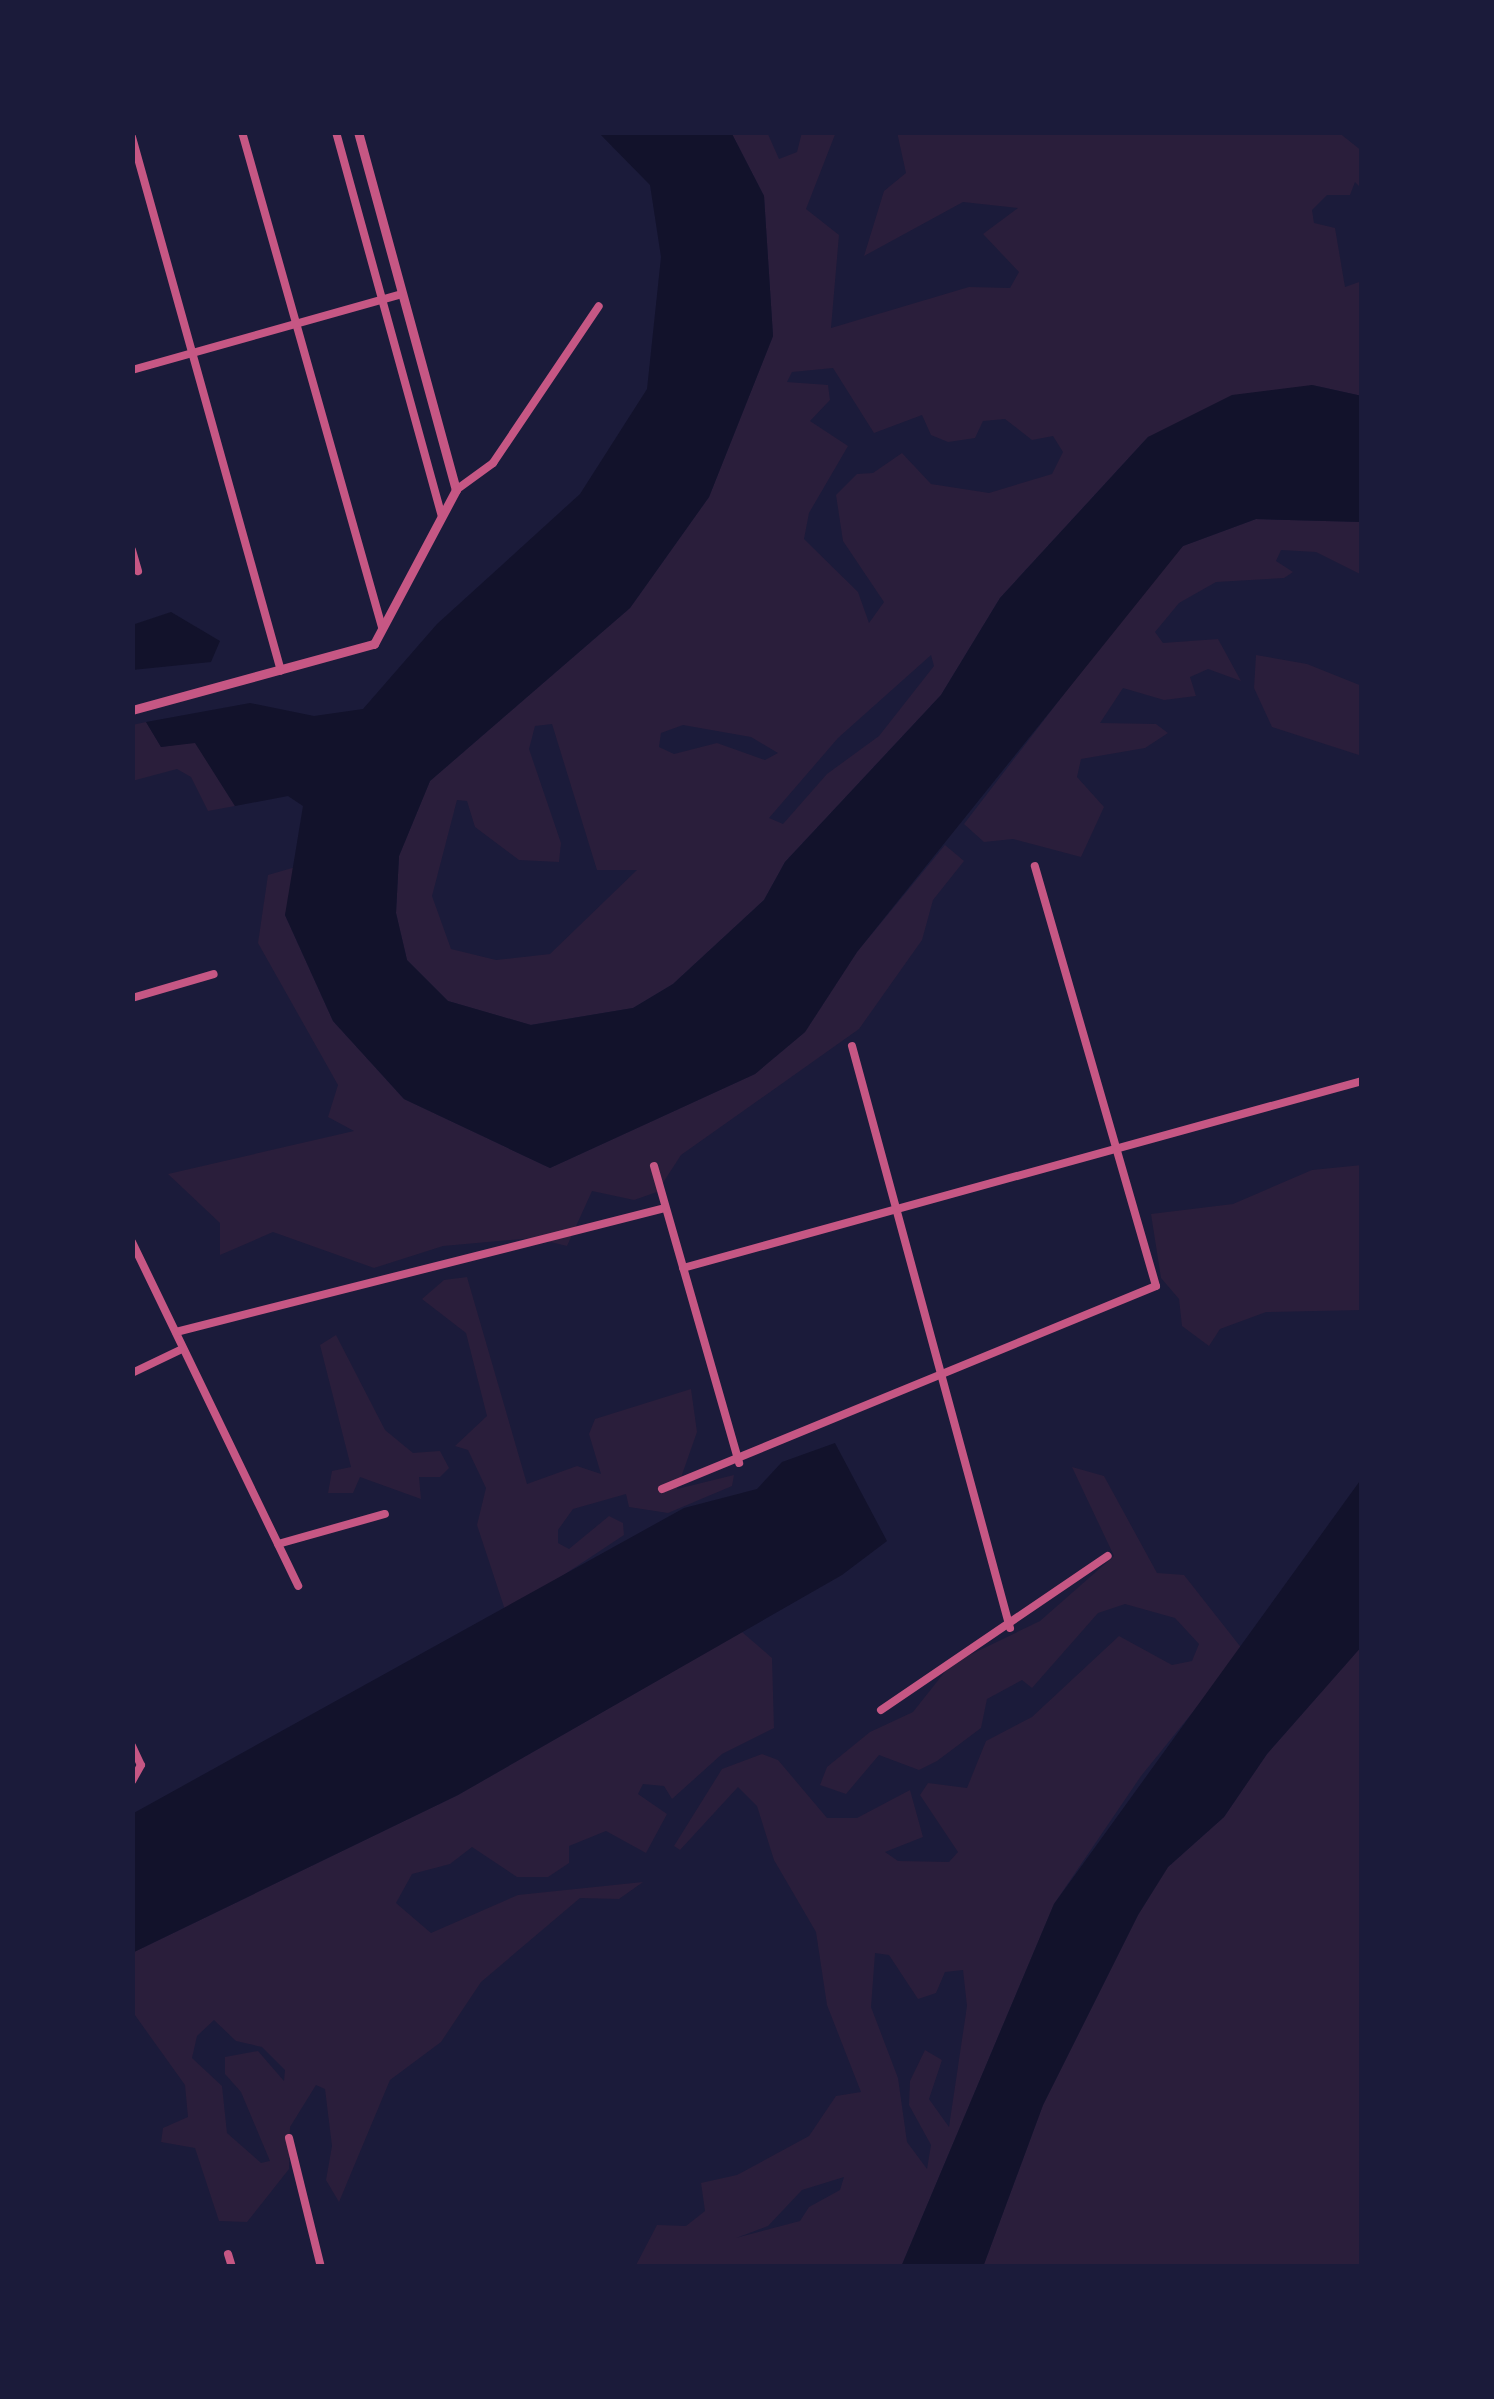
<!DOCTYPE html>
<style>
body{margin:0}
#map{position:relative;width:1494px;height:2399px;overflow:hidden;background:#1b1b3a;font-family:"Open Sans",sans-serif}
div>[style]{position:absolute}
.green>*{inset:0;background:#2a1e3b}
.water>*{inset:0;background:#12122b}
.minor>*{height:8px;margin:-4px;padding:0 4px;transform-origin:4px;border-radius:4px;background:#c65784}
.tertiary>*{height:9px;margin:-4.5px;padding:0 4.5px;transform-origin:4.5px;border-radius:4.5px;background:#c65784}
span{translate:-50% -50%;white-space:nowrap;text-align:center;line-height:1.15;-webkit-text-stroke:9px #1b1b3a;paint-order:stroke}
.frame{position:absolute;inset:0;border:135px solid #1b1b3a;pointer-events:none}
</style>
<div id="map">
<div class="green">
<i style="clip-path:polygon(evenodd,731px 132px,767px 132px,779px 159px,797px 152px,802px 132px,836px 132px,806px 209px,839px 235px,831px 328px,969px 287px,1010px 288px,1019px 272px,983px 234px,1018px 208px,963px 202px,864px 256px,884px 191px,906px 173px,897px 132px,1338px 132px,1362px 151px,1362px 189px,1355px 182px,1350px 195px,1327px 195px,1312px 210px,1314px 223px,1335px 228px,1345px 287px,1362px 281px,1362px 396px,1312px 385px,1148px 437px,1000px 598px,941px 695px,785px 862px,764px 900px,673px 984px,633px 1008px,530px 1025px,448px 1001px,407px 960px,396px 913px,399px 856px,430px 781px,630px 608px,709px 497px,773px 336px,764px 196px,731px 132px,833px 368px,874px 433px,922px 415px,931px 435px,948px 442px,975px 438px,983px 421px,1005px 419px,1032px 440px,1053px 436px,1063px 452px,1052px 474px,989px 493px,931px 484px,902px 453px,873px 473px,857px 474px,836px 495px,843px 541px,884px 602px,869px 623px,858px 592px,804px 539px,809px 513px,848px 446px,810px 421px,830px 400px,828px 385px,787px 382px,792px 372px,833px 368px,731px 132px,931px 655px,934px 666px,879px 736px,827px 774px,783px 824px,769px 818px,838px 738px,931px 655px,731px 132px,552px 724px,597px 870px,637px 870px,550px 954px,496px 960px,451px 949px,432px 896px,457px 800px,467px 801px,475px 827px,519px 860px,559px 862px,561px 843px,529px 749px,535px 726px,552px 724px,731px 132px,683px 725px,751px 737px,778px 753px,765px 760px,717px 743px,674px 754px,659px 747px,661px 733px,683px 725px)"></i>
<i style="clip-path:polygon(1256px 519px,1362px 522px,1362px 575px,1316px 552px,1281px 550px,1276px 561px,1293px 572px,1284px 578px,1216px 582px,1179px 603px,1155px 632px,1163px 643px,1218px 639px,1241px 681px,1208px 669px,1190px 677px,1196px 696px,1164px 700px,1123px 688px,1100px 723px,1156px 724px,1168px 733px,1145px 748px,1081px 759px,1077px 777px,1104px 807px,1081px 857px,1013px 839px,984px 842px,964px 824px,1154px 577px,1183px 546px)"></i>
<i style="clip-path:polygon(1256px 655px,1307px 664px,1362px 686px,1362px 756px,1272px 727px,1254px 688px)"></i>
<i style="clip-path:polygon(146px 722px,161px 747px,195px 742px,235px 806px,208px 811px,191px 777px,177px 769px,132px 781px,132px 725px)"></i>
<i style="clip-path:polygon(945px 845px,964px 861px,933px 900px,922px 940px,859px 1029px,681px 1155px,657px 1192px,634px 1200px,592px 1191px,567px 1246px,534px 1238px,443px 1246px,374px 1268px,273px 1232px,220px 1255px,220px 1223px,168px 1174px,354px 1131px,328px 1117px,338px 1085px,258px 943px,268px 875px,299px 866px,285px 915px,333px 1021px,404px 1099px,550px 1168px,755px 1074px,805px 1032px,857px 952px)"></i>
<i style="clip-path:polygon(1362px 1165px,1362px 1310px,1266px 1312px,1220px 1329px,1209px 1346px,1182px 1326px,1179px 1299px,1161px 1278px,1151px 1214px,1233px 1204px,1312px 1170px)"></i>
<i style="clip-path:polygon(467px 1277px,527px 1484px,577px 1466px,601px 1474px,589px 1434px,595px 1419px,691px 1389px,697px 1432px,677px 1489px,734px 1475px,732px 1486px,668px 1513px,629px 1507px,626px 1494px,573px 1509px,558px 1530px,558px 1543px,569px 1549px,609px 1516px,623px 1523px,624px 1535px,506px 1613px,477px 1525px,486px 1488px,468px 1450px,455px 1446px,487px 1416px,466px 1333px,422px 1299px,444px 1280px)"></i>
<i style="clip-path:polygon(336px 1335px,385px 1430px,413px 1453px,440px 1451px,449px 1468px,440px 1477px,419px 1477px,421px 1499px,360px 1477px,353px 1493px,328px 1493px,332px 1471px,351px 1467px,320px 1345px)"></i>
<i style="clip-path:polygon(evenodd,1072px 1467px,1104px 1476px,1157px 1573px,1184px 1575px,1243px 1650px,1141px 1776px,1054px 1904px,901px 2267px,635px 2267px,657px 2225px,686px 2226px,705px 2211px,701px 2183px,737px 2175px,809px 2136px,836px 2096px,861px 2092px,827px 2005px,816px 1932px,774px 1860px,757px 1806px,738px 1787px,680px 1850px,674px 1846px,722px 1769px,762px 1754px,778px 1760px,827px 1818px,857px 1818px,910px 1790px,923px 1837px,885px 1852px,898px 1861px,949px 1862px,958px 1852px,920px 1795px,928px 1783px,967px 1788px,986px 1741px,1032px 1717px,1119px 1636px,1172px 1665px,1192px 1661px,1199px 1644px,1175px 1618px,1125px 1604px,1098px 1613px,1032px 1688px,1022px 1680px,987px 1699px,981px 1728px,937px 1761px,919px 1770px,879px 1755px,846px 1794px,820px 1785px,827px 1767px,870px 1732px,913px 1712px,951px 1664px,1040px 1621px,1114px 1556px,1072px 1467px,875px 1953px,889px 1955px,918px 1999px,936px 1993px,945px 1972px,963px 1970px,967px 2006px,949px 2127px,929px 2099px,942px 2060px,925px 2050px,910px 2081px,909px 2105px,931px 2145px,927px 2169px,907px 2142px,898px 2078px,871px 2007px,875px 1953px,1072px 1467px,844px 2177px,840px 2190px,809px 2207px,800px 2221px,736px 2238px,768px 2226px,802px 2190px,844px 2177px)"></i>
<i style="clip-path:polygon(evenodd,742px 1632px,772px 1658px,774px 1728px,722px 1754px,672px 1799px,664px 1786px,643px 1784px,638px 1794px,667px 1814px,646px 1853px,606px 1831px,569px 1846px,569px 1863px,548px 1877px,517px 1877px,472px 1847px,450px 1864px,412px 1874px,396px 1903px,431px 1933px,518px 1895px,643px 1882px,619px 1899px,580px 1898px,481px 1982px,441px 2042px,390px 2080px,339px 2202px,326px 2180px,332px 2146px,325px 2089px,316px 2085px,290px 2127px,289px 2169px,247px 2222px,219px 2221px,195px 2148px,161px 2142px,163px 2128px,188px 2117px,185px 2085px,132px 2011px,132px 1953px,458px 1795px,742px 1632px,214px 2020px,236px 2041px,262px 2047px,285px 2070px,284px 2081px,258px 2051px,225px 2057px,225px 2074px,241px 2092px,270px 2161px,261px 2163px,227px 2133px,222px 2086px,192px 2058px,197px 2036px,214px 2020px)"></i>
<i style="clip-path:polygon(1362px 1646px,1362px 2267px,983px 2267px,1043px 2105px,1138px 1915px,1168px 1867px,1224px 1817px,1267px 1754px)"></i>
</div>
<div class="water">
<i style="clip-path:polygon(598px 132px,731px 132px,764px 196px,773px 336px,709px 497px,630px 608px,430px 781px,399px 856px,396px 913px,407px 960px,448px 1001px,531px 1025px,633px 1008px,673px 984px,764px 900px,785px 862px,941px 695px,1000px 598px,1148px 437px,1232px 395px,1312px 385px,1362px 396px,1362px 522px,1256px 519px,1183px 546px,857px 952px,805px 1032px,755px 1074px,550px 1168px,404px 1099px,333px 1021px,285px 915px,303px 806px,288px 796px,235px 806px,195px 743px,161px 747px,146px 722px,250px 703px,314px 716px,363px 709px,437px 624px,580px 494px,647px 389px,661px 257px,650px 185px)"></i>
<i style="clip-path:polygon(171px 612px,220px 641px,211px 662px,132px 670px,132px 625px)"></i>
<i style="clip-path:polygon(835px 1443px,887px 1541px,842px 1575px,458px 1795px,132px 1953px,132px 1814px,684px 1508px,757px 1489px,782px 1462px)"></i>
<i style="clip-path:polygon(1362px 1478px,1362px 1646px,1267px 1754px,1224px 1817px,1168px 1867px,1138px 1915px,1043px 2105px,983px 2267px,901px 2267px,1054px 1904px)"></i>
</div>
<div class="minor">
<i style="left:242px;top:132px;width:514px;rotate:74.21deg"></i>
<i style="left:336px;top:132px;width:398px;rotate:74.6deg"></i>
<i style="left:132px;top:137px;width:554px;rotate:74.41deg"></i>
<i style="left:132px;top:370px;width:281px;rotate:-15.7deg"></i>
<i style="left:456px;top:490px;width:46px;rotate:-36.1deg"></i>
<i style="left:493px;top:463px;width:189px;rotate:-56deg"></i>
<i style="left:132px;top:550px;width:22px;rotate:74deg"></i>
<i style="left:132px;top:998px;width:85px;rotate:-16.3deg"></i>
<i style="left:852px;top:1046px;width:603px;rotate:74.81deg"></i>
<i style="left:654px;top:1166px;width:309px;rotate:74deg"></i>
<i style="left:132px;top:1242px;width:382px;rotate:64.2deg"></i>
<i style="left:683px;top:1268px;width:704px;rotate:-15.4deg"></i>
<i style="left:176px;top:1332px;width:504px;rotate:-14.23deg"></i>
<i style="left:132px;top:1373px;width:55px;rotate:-25.6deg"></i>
<i style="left:662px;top:1489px;width:534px;rotate:-22.34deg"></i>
<i style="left:1156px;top:1286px;width:437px;rotate:-106.1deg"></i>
<i style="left:278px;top:1544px;width:111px;rotate:-15.7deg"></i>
<i style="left:881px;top:1710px;width:274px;rotate:-34.2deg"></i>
<i style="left:132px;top:1746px;width:21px;rotate:65deg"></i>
<i style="left:141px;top:1765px;width:18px;rotate:119deg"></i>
<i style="left:289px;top:2138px;width:133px;rotate:76.1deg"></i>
<i style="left:228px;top:2254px;width:14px;rotate:73deg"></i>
</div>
<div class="tertiary">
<i style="left:132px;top:710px;width:251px;rotate:-15.3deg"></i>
<i style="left:374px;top:644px;width:174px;rotate:-62deg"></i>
<i style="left:456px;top:490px;width:371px;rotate:-105.3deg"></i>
</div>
<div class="frame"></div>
</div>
